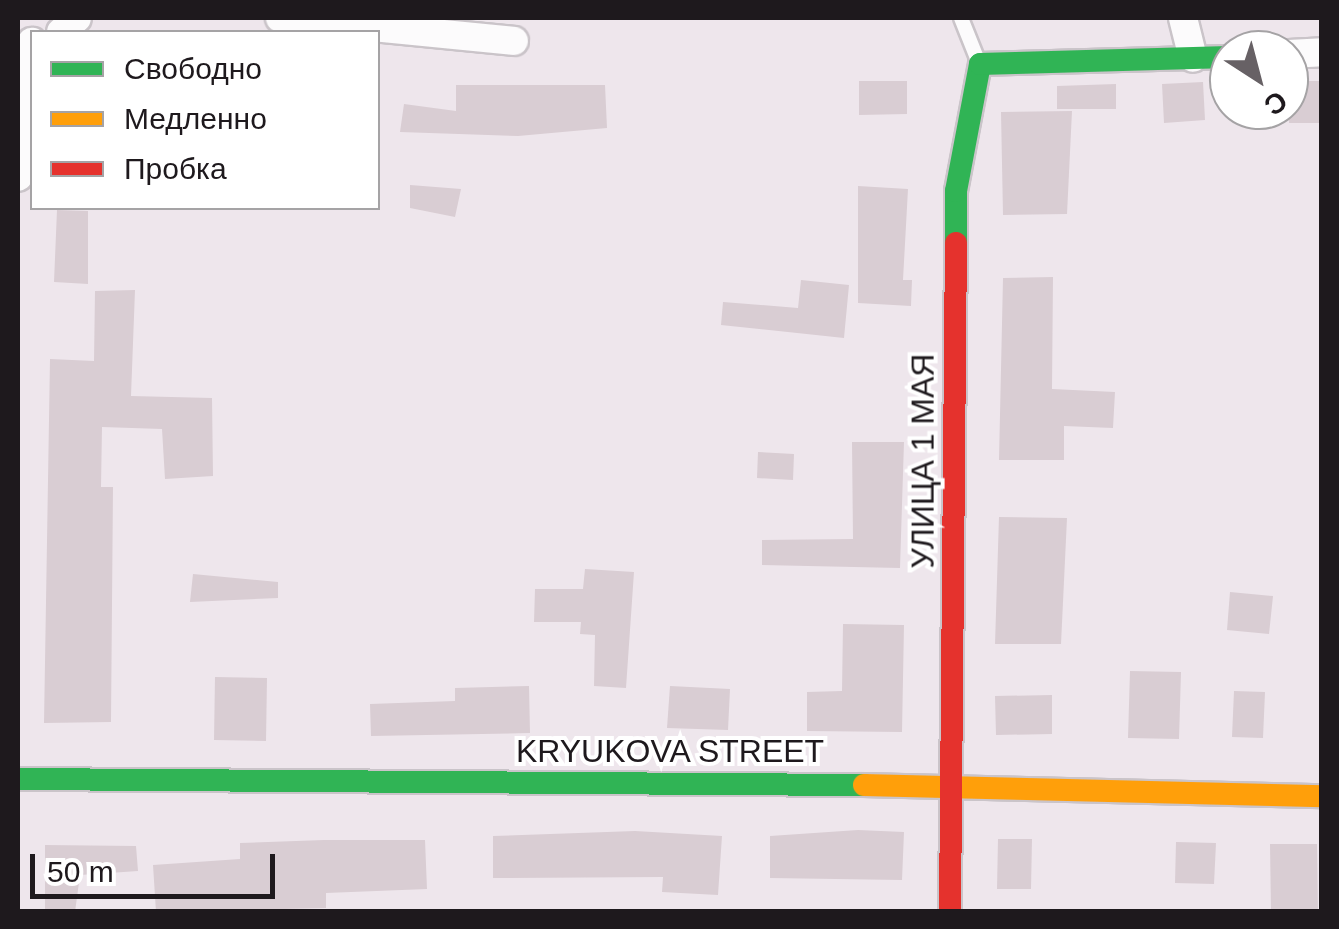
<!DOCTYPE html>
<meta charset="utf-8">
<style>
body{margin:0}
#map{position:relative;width:1339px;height:929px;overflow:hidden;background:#eee6ec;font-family:Arial,sans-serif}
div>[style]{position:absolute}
.building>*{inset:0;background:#d9cdd3}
.roads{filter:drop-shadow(2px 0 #cac4c9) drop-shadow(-2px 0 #cac4c9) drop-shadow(0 2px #cac4c9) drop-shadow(0 -2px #cac4c9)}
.lane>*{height:14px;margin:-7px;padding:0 7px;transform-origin:7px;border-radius:7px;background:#fcfbfc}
.street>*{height:28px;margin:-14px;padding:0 14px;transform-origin:14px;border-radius:14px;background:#fcfbfc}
.fast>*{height:22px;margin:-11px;padding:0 11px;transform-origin:11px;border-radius:11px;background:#30b455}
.slow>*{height:22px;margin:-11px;padding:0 11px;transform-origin:11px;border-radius:11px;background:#ff9f0a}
.jam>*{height:22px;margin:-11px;padding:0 11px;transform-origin:11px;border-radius:11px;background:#e5322d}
span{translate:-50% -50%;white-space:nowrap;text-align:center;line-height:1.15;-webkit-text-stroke:8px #fff;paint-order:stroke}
.street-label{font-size:32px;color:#1e191d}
.frame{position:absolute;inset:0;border:20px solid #1e191d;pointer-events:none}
.legend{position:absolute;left:30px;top:30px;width:350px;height:180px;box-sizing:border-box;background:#fff;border:2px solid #a5a3a5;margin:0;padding:12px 18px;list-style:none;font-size:30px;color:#1e191d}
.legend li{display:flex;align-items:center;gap:20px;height:50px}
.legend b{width:50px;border:2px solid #a5a3a5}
.north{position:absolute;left:1209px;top:30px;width:100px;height:100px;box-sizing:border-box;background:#fff;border:2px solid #a5a3a5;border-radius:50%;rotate:144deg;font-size:28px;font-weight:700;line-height:40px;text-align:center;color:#1e191d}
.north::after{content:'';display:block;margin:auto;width:35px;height:45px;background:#676165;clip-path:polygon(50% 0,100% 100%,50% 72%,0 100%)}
.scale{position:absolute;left:30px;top:854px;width:245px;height:45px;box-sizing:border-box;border:5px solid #1e191d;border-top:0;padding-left:12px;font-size:30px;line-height:35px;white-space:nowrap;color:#1e191d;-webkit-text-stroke:8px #fff;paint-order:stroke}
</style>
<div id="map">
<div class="building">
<i style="clip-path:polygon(859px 81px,907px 81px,907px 114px,859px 115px)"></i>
<i style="clip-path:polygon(1289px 81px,1322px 81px,1322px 123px,1289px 123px)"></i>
<i style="clip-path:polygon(1203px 82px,1205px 120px,1164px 123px,1162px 84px)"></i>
<i style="clip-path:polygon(1116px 84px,1116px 109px,1057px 109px,1057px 86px)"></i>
<i style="clip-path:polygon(456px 85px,605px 85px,607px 128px,518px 136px,400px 132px,404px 104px,456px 111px)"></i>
<i style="clip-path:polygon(1072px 111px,1067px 214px,1003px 215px,1001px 112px)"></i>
<i style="clip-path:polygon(410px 185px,461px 189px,455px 217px,410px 208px)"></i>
<i style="clip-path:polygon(858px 186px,908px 189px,903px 280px,912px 280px,911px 306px,858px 303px)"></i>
<i style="clip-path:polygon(57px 210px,88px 211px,88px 284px,54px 282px)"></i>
<i style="clip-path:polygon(1053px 277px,1052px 389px,1115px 392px,1113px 428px,1064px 426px,1064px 460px,999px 460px,1003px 278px)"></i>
<i style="clip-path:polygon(801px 280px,849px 285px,844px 338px,721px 325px,723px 302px,798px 308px)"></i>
<i style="clip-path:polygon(135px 290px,131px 396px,212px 398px,213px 476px,165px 479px,162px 429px,102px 427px,101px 487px,113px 487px,111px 722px,44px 723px,50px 359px,94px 361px,95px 291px)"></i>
<i style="clip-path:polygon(852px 442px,904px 442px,900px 568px,762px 565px,762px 540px,853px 539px)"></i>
<i style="clip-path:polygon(758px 452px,794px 454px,793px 480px,757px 478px)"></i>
<i style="clip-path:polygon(999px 517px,1067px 518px,1061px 644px,995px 644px)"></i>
<i style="clip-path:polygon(585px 569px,634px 572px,626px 688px,594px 686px,595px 635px,580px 634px,581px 622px,534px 622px,535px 589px,583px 589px)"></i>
<i style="clip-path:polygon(193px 574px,278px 582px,278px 598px,190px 602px)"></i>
<i style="clip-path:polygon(1230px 592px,1273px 596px,1269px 634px,1227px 630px)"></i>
<i style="clip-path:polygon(843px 624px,904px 625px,902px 732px,807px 731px,807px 692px,842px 691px)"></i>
<i style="clip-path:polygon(1130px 671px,1181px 672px,1179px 739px,1128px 738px)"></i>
<i style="clip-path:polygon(215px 677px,267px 678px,266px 741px,214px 740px)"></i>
<i style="clip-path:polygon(529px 686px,530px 733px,371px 736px,370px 704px,455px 701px,455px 688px)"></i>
<i style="clip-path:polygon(670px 686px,730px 689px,728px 730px,667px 728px)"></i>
<i style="clip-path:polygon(1234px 691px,1265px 692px,1263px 738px,1232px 737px)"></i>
<i style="clip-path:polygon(1052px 695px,1052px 734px,996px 735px,995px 696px)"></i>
<i style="clip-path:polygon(858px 830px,904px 832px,902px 880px,770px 878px,770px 836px)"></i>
<i style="clip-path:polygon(635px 831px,722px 836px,718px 895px,662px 892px,663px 877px,493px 878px,493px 836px)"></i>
<i style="clip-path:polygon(998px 839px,1032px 839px,1031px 889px,997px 889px)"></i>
<i style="clip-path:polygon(324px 840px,425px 840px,427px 889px,326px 893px,326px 908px,156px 912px,153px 865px,240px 859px,240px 843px)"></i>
<i style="clip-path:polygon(1176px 842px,1216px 843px,1214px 884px,1175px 883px)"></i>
<i style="clip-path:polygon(1270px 844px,1317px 844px,1318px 912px,1271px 912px)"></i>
<i style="clip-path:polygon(45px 845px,136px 846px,138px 871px,80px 875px,75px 912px,45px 912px)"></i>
</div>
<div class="roads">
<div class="lane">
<i style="left:961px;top:18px;width:48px;rotate:68.2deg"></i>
</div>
<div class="street">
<i style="left:280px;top:18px;width:235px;rotate:5.6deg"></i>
<i style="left:1183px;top:18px;width:41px;rotate:76deg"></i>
<i style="left:61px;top:32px;width:21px;rotate:-41deg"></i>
<i style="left:1289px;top:54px;width:33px;rotate:-3deg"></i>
<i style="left:18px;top:177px;width:136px;rotate:-84.1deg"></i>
</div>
<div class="fast">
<i style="left:956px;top:243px;width:52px;rotate:-90deg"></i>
<i style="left:956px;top:191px;width:129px;rotate:-79.3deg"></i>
<i style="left:980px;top:64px;width:249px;rotate:-1.6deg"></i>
<i style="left:18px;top:779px;width:846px;rotate:0.41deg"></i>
</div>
<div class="slow">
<i style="left:864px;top:785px;width:458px;rotate:1.4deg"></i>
</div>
<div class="jam">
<i style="left:950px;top:912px;width:669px;rotate:-89.49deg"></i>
</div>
</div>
<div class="street-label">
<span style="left:923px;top:461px;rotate:-90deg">УЛИЦА 1 МАЯ</span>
<span style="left:670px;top:751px">KRYUKOVA STREET</span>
</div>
<div class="frame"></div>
<ul class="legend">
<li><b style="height:12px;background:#30b455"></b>Свободно</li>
<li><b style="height:12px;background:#ff9f0a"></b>Медленно</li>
<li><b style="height:12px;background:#e5322d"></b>Пробка</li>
</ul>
<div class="north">С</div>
<div class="scale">50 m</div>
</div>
